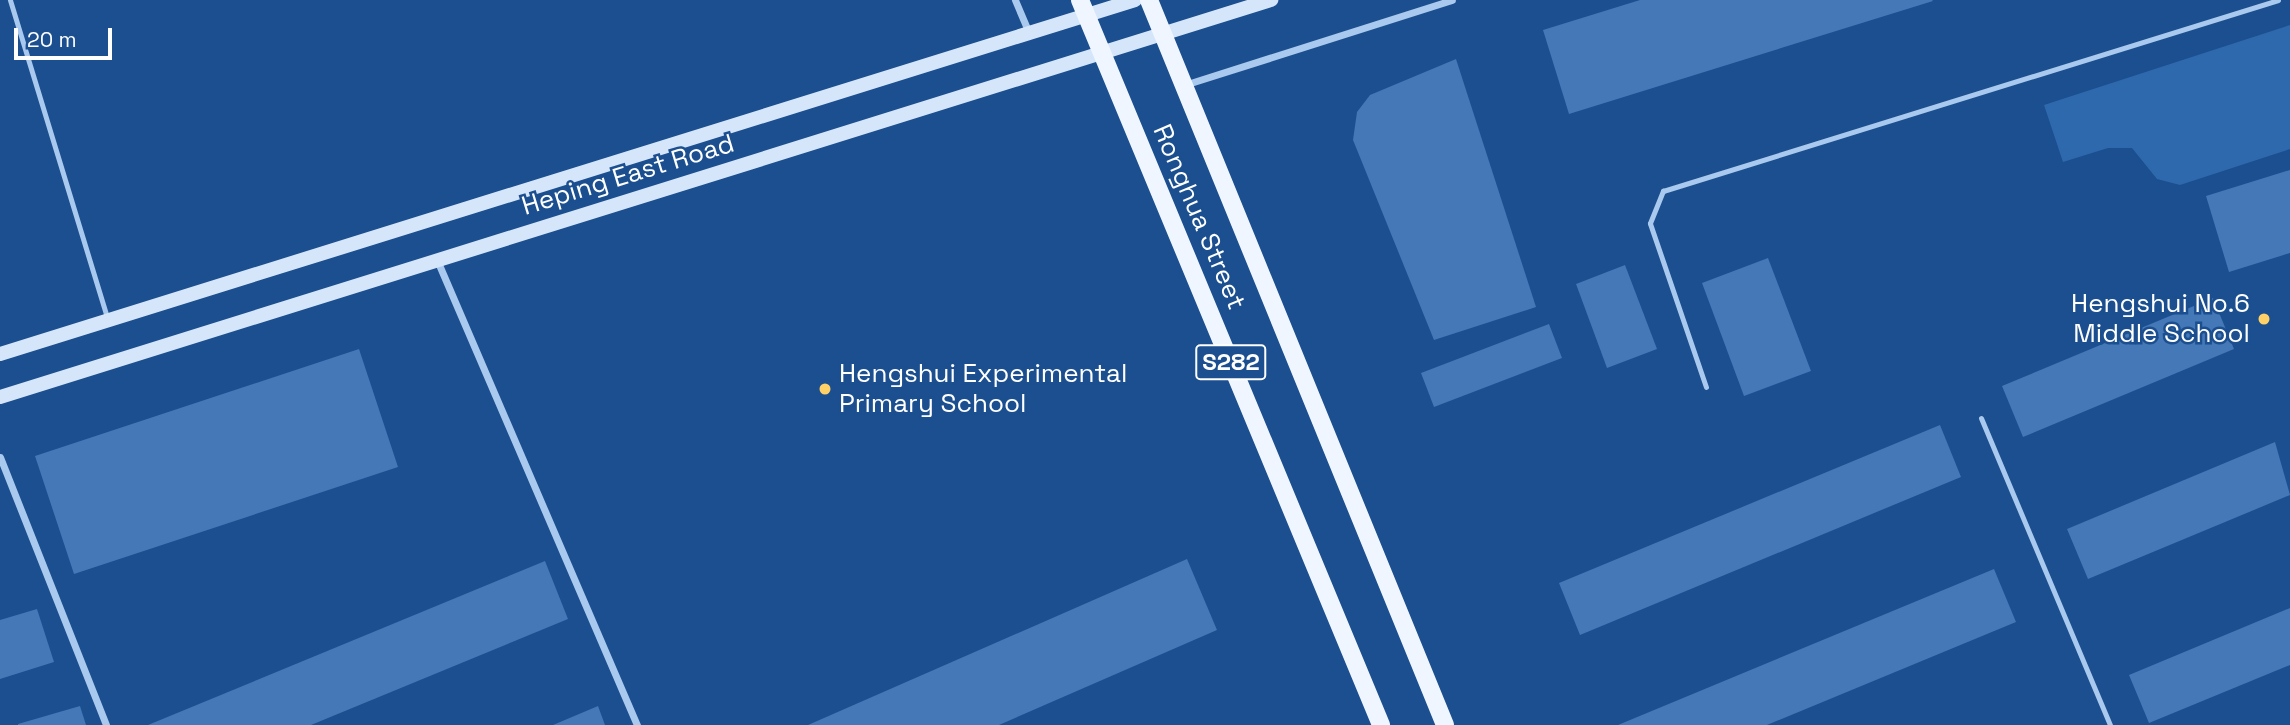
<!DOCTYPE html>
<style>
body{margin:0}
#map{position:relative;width:2290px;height:725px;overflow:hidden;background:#1b4f8f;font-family:"Space Grotesk",sans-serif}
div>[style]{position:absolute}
.green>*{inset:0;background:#2e69ad}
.building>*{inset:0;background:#4478b7}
.service>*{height:5px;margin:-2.5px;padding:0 2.5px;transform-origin:2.5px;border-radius:2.5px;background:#a9c9ee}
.minor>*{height:7px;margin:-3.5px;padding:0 3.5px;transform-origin:3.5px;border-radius:3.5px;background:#a9c9ee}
.secondary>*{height:14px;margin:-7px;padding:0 7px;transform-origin:7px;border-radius:7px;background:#d6e6fa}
.primary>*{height:18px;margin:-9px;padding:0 9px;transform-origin:9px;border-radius:9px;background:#f0f6ff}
.dots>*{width:19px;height:19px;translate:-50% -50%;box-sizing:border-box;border:4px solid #1b4f8f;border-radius:50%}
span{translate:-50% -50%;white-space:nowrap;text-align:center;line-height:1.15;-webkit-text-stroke:5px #1b4f8f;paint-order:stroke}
.shield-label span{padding:2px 5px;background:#1b4f8f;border:2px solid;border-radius:5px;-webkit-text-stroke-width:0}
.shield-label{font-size:24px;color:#fff;font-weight:700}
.street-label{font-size:26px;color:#fff}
.poi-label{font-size:26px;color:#fff}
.right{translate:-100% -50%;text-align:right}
.left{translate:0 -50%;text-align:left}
.scale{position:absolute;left:14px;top:28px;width:98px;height:32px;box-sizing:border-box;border:4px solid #fff;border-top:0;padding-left:9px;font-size:21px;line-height:24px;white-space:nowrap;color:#fff;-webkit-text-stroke:5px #1b4f8f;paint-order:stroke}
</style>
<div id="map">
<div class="green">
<i style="clip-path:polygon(2290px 25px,2290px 149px,2180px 185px,2157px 179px,2132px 148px,2108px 148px,2063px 162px,2044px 105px)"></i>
</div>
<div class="building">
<i style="clip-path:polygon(1640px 0,1932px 0,1933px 1px,1569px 114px,1543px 30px)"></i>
<i style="clip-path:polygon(1456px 59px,1536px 307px,1434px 340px,1353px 140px,1357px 112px,1370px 95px)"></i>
<i style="clip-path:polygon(2290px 170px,2290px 253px,2229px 272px,2206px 196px)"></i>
<i style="clip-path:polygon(1768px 258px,1811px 371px,1744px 396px,1702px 283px)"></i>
<i style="clip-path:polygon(1625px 265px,1657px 349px,1607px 368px,1576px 284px)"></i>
<i style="clip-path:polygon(2213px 298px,2234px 349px,2023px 437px,2002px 386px)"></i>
<i style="clip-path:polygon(1549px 324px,1562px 358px,1434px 407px,1421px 373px)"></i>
<i style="clip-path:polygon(359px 349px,398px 467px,74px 574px,35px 456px)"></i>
<i style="clip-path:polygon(1940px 425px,1961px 477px,1580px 635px,1559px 583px)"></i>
<i style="clip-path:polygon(2275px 442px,2290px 495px,2088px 579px,2067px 529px)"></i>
<i style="clip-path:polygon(1187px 559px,1217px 630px,999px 725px,808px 725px)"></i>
<i style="clip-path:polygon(545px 561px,568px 619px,311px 725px,148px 725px)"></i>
<i style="clip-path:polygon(1994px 569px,2016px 622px,1767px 725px,1618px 725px)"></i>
<i style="clip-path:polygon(2290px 608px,2290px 665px,2149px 723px,2129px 675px)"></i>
<i style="clip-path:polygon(37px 609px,54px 662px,0 679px,0 620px)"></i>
<i style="clip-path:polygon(80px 706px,86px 725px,18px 725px,18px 724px)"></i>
<i style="clip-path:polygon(598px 706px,605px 725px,553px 725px)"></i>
</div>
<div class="service">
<i style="left:10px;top:0;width:332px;rotate:73deg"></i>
<i style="left:1706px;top:387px;width:173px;rotate:-108.9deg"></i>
<i style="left:1650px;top:223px;width:35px;rotate:-68deg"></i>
<i style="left:1663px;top:191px;width:644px;rotate:-17.25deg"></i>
<i style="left:1981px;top:418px;width:333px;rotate:67.2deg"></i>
</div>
<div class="minor">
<i style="left:1015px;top:0;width:36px;rotate:67deg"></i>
<i style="left:1184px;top:85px;width:281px;rotate:-17.6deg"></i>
<i style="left:437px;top:260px;width:506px;rotate:66.73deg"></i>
<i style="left:0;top:457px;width:288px;rotate:68.4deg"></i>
</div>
<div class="secondary">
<i style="left:0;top:354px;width:1189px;rotate:-17.32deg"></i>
<i style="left:0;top:397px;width:1332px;rotate:-17.35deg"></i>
</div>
<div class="primary">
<i style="left:1080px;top:0;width:785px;rotate:67.45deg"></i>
<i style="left:1149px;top:0;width:783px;rotate:67.79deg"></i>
</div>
<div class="dots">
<i style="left:2264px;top:319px;background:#ffd166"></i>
<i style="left:825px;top:389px;background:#ffd166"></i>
</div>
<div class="shield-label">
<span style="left:1231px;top:362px">S282</span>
</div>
<div class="street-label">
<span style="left:628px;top:175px;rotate:-17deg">Heping East Road</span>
<span style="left:1199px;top:217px;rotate:67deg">Ronghua Street</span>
</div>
<div class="poi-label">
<span class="right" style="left:2250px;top:319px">Hengshui No.6<br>Middle School</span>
<span class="left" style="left:839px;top:389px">Hengshui Experimental<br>Primary School</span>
</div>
<div class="scale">20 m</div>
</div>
